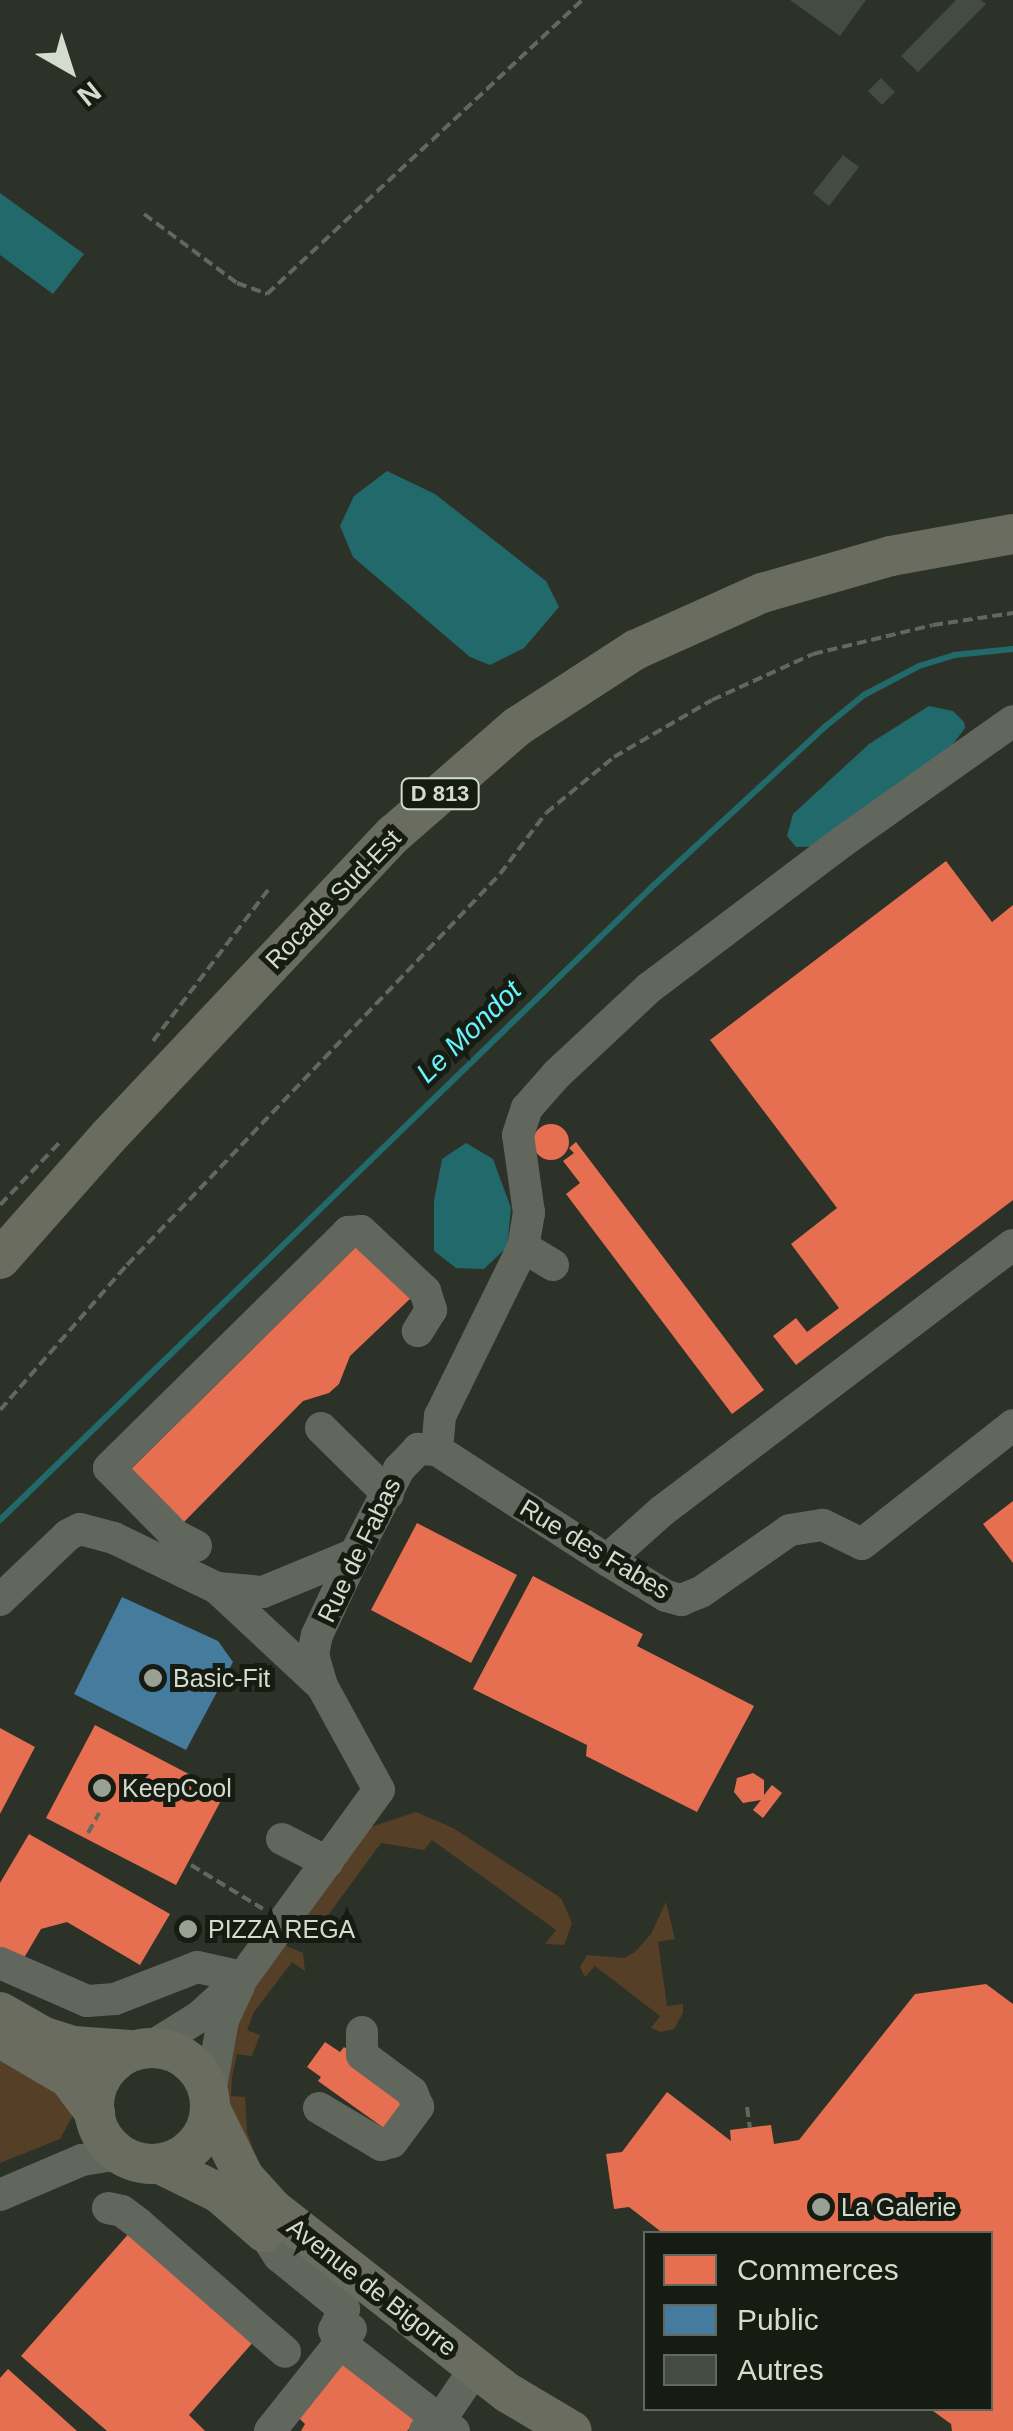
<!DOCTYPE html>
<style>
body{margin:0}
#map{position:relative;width:1013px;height:2431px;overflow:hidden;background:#2c3227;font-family:Arial,sans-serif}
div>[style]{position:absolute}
.green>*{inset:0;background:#563f27}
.water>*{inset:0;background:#22696c}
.shops>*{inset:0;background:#e76f51}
.round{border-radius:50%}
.public>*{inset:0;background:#457b9d}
.stream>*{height:6px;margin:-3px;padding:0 3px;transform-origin:3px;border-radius:3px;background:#22696c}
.building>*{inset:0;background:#434b43}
.path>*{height:4px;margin-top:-2px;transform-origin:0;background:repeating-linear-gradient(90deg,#63685f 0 10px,transparent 0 15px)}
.minor>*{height:32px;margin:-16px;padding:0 16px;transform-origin:16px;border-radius:16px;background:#62675e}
.major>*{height:40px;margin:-20px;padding:0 20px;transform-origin:20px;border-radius:20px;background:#696c5f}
.major>.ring{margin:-20px;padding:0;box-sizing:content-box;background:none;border:40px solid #696c5f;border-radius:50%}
.dots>*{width:28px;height:28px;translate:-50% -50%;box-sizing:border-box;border:5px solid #171c13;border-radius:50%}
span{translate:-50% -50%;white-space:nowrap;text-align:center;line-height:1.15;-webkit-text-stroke:10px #171c13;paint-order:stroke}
.shield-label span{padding:2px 8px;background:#171c13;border:2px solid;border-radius:8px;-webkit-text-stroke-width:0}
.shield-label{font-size:22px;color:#d4dbcf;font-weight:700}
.street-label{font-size:25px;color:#d4dbcf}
.poi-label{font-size:25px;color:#d4dbcf}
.left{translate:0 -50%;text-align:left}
.water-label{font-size:28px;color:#67f4fd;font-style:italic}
.legend{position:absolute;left:643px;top:2231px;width:350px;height:180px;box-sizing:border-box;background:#171c13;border:2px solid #63685e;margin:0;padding:12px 18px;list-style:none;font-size:30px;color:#d4dbcf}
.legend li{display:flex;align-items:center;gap:20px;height:50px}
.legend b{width:50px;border:2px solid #63685e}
.north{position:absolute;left:20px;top:20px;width:100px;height:100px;-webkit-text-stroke:8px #171c13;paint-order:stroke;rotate:141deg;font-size:28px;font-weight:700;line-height:40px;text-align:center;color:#d4dbcf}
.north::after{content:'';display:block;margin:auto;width:35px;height:45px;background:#d4dbcf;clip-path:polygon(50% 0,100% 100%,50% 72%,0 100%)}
</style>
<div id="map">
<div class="green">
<i style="clip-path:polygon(416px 1812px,453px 1828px,561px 1898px,572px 1923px,564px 1945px,545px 1944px,556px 1930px,432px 1840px,424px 1850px,381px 1843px,323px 1922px,333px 1932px,322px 1936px,311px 1930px,305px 1919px,368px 1828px)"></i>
<i style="clip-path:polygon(666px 1902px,675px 1939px,658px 1942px,667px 2006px,683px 2004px,683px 2013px,674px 2029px,661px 2032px,651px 2028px,660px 2016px,595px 1966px,585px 1977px,580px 1967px,587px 1955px,624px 1958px,635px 1952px,651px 1934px)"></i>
<i style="clip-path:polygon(284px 1945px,303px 1953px,305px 1971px,292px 1962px,254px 2012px,247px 2030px,260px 2035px,252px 2056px,237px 2054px,232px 2077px,231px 2096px,245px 2097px,247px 2132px,270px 2196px,223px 2101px,232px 2021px)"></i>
<i style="clip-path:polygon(0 2045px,71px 2101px,72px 2117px,60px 2139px,0 2163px)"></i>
</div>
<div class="water">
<i style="clip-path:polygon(0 193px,84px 254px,53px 294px,0 255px)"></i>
<i style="clip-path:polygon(387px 471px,435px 494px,546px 581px,559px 607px,524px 648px,490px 665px,470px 657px,353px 557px,340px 526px,354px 496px)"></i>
<i style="clip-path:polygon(929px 706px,953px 711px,964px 722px,965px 728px,953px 744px,819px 846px,796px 847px,787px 836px,793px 814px,869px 744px)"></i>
<i style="clip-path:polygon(466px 1143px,493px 1159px,511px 1208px,507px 1247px,484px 1269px,456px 1268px,434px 1251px,434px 1201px,442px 1159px)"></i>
</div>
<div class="shops">
<i style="clip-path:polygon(946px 861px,992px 922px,1013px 905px,1013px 1200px,796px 1365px,773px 1336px,796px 1318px,807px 1332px,839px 1308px,791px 1244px,837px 1208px,710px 1040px)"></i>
<i class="round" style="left:533px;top:1124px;width:36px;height:36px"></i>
<i style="clip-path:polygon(576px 1142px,764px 1390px,732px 1414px,566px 1194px,580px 1183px,563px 1161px,574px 1153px,569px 1148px)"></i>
<i style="clip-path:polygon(360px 1243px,413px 1296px,350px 1356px,339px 1384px,329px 1393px,303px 1401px,183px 1523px,130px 1470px)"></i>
<i style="clip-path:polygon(1013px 1501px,1013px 1563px,983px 1524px)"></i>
<i style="clip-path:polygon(417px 1523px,517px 1575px,471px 1663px,371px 1610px)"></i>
<i style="clip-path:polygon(533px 1576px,643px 1634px,637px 1646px,754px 1706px,697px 1812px,586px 1756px,587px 1745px,473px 1689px)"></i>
<i style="clip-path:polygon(95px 1725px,225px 1793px,176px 1885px,46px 1818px)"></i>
<i style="clip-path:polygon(0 1728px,35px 1747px,0 1814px)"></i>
<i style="clip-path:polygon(753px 1773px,764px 1780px,764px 1795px,772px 1785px,782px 1793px,763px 1818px,753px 1810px,761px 1800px,743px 1803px,734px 1792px,737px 1778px)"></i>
<i style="clip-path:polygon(29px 1834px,170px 1914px,140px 1965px,67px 1922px,41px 1929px,21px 1963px,0 1952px,0 1883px)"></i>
<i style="clip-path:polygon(986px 1984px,1013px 2004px,1013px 2431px,952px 2431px,951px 2424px,929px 2408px,990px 2408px,990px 2234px,664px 2234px,629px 2207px,614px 2209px,606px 2154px,622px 2152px,667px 2092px,731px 2141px,730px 2130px,771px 2125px,774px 2144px,799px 2140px,915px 1994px)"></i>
<i style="clip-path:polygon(325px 2042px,340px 2052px,344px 2047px,412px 2100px,388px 2131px,318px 2081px,321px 2077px,307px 2067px)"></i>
<i style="clip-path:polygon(131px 2231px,255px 2340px,189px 2415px,205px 2431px,107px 2431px,21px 2356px)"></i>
<i style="clip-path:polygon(340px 2359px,424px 2415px,407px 2431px,301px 2431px,305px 2424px,299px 2418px)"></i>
<i style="clip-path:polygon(8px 2369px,77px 2431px,0 2431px,0 2378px)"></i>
</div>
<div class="public">
<i style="clip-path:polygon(122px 1597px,218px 1641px,233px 1662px,186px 1750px,74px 1694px)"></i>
</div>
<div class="stream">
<i style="left:0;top:1520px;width:912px;rotate:-44.16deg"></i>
<i style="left:654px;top:885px;width:234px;rotate:-42.8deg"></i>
<i style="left:826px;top:726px;width:49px;rotate:-39.2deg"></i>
<i style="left:864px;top:695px;width:62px;rotate:-27.8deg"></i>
<i style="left:919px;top:666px;width:37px;rotate:-17deg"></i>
<i style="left:954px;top:655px;width:59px;rotate:-5.8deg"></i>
</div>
<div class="building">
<i style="clip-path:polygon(790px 0,866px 0,840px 36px)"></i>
<i style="clip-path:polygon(956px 0,981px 0,986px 4px,918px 72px,901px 56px)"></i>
<i style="clip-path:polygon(881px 78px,895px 92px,882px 105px,868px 91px)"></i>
<i style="clip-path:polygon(843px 155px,859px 167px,829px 206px,813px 193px)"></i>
</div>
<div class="path">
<i style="left:144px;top:214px;width:116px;rotate:36.6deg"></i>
<i style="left:237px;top:283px;width:32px;rotate:20deg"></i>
<i style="left:267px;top:294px;width:431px;rotate:-43deg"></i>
<i style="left:153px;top:1041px;width:190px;rotate:-52.7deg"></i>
<i style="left:0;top:1205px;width:90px;rotate:-46.4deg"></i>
<i style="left:0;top:1410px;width:193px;rotate:-48.8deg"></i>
<i style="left:127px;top:1265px;width:540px;rotate:-46.35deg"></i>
<i style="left:500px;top:874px;width:76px;rotate:-53deg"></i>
<i style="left:546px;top:813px;width:88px;rotate:-39.5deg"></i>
<i style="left:614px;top:757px;width:113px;rotate:-30.2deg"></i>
<i style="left:712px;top:700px;width:111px;rotate:-24.5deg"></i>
<i style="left:813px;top:654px;width:123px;rotate:-13.6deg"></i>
<i style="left:933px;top:625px;width:81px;rotate:-8.5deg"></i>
<i style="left:88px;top:1833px;width:23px;rotate:-61deg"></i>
<i style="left:191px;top:1865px;width:84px;rotate:31.4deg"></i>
<i style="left:747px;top:2107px;width:21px;rotate:82deg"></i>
</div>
<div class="minor">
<i style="left:523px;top:1247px;width:35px;rotate:31deg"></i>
<i style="left:321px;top:1428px;width:94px;rotate:44.6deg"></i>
<i style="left:437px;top:1450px;width:34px;rotate:-85deg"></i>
<i style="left:440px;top:1416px;width:188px;rotate:-63.8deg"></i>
<i style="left:523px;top:1247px;width:35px;rotate:-80deg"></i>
<i style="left:529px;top:1213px;width:79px;rotate:-98deg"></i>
<i style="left:518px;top:1135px;width:28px;rotate:-72deg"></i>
<i style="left:527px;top:1108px;width:45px;rotate:-48.6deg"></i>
<i style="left:557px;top:1074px;width:126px;rotate:-43.1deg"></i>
<i style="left:649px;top:988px;width:242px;rotate:-37.1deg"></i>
<i style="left:842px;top:842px;width:209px;rotate:-35.3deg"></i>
<i style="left:196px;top:1546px;width:22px;rotate:-153deg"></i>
<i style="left:176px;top:1536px;width:95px;rotate:-134.6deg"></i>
<i style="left:109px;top:1468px;width:336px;rotate:-44.6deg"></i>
<i style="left:348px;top:1232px;width:13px;rotate:-4deg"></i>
<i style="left:361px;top:1231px;width:88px;rotate:43.2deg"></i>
<i style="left:425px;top:1291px;width:20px;rotate:72deg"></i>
<i style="left:431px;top:1310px;width:25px;rotate:122deg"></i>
<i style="left:607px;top:1560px;width:74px;rotate:-41.7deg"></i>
<i style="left:662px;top:1511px;width:440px;rotate:-37.2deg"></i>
<i style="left:217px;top:1588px;width:144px;rotate:43deg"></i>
<i style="left:0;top:1600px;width:94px;rotate:-43.7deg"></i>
<i style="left:68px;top:1535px;width:13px;rotate:-27deg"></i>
<i style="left:80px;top:1529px;width:35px;rotate:15deg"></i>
<i style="left:114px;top:1538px;width:114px;rotate:25.9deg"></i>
<i style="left:217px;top:1588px;width:46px;rotate:5deg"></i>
<i style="left:263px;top:1592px;width:100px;rotate:-22.4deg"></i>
<i style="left:282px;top:1839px;width:51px;rotate:27.1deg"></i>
<i style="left:0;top:1963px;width:95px;rotate:23.6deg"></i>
<i style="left:87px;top:2001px;width:28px;rotate:-4deg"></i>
<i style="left:115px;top:1999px;width:88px;rotate:-21.3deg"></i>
<i style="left:197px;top:1967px;width:47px;rotate:12.3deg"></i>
<i style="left:149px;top:2048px;width:59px;rotate:-31.8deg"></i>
<i style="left:199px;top:2017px;width:59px;rotate:-42.3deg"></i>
<i style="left:243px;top:1977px;width:231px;rotate:-54deg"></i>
<i style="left:379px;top:1790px;width:119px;rotate:-118.7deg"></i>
<i style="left:322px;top:1686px;width:32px;rotate:-106deg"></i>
<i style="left:313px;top:1655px;width:20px;rotate:-79deg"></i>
<i style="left:317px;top:1635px;width:89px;rotate:-64.9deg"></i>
<i style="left:355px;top:1554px;width:96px;rotate:-62.6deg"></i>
<i style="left:399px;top:1469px;width:28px;rotate:-46deg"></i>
<i style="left:418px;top:1449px;width:19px;rotate:3deg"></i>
<i style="left:437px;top:1450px;width:202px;rotate:32.9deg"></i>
<i style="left:607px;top:1560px;width:69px;rotate:31.4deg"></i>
<i style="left:666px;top:1596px;width:16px;rotate:15deg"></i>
<i style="left:681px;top:1600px;width:22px;rotate:-22deg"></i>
<i style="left:701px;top:1592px;width:108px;rotate:-34.9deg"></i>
<i style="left:790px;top:1530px;width:33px;rotate:-9deg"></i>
<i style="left:823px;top:1525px;width:43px;rotate:26deg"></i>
<i style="left:862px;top:1544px;width:192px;rotate:-38.2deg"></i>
<i style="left:209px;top:2098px;width:79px;rotate:-79.8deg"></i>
<i style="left:223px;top:2020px;width:38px;rotate:-65deg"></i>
<i style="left:319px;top:2108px;width:72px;rotate:30.8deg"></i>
<i style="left:381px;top:2145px;width:11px;rotate:-15deg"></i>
<i style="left:392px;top:2142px;width:44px;rotate:-53.4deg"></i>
<i style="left:418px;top:2107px;width:16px;rotate:-112deg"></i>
<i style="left:412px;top:2092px;width:62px;rotate:-143.5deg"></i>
<i style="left:362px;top:2055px;width:23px;rotate:-90deg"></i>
<i style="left:0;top:2195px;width:89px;rotate:-23.1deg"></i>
<i style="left:82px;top:2160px;width:37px;rotate:-9deg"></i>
<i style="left:108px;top:2208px;width:14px;rotate:12deg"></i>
<i style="left:122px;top:2211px;width:21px;rotate:37deg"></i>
<i style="left:139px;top:2224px;width:194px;rotate:41.2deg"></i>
<i style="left:262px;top:2230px;width:31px;rotate:57deg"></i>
<i style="left:279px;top:2256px;width:84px;rotate:39.2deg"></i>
<i style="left:344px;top:2309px;width:23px;rotate:115deg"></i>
<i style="left:334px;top:2330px;width:14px;rotate:65deg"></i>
<i style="left:340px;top:2343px;width:144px;rotate:37.7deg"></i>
<i style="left:270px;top:2431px;width:130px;rotate:-51.5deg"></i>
<i style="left:425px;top:2431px;width:20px;rotate:-37deg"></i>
<i style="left:441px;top:2419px;width:41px;rotate:-55.9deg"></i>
</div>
<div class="major">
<i style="left:0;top:1259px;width:163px;rotate:-48.5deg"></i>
<i style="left:108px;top:1137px;width:417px;rotate:-46.7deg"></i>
<i style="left:394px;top:834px;width:164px;rotate:-41.1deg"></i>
<i style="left:518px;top:726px;width:140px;rotate:-33deg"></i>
<i style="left:635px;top:650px;width:139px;rotate:-24.2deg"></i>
<i style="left:762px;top:593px;width:134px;rotate:-16deg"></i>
<i style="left:891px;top:556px;width:124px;rotate:-10.2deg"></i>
<i style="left:0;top:2012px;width:51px;rotate:29.6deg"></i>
<i style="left:44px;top:2037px;width:30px;rotate:17deg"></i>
<i style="left:73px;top:2046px;width:57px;rotate:4deg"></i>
<i style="left:11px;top:2044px;width:67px;rotate:30.4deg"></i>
<i style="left:69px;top:2078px;width:44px;rotate:53.4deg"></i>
<i class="ring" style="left:94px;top:2048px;width:76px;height:76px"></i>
<i style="left:210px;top:2108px;width:77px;rotate:63.8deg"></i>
<i style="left:244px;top:2177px;width:43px;rotate:47.8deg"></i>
<i style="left:273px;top:2209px;width:298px;rotate:38.1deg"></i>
<i style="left:508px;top:2393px;width:74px;rotate:30.7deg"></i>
<i style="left:160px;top:2164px;width:66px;rotate:26.2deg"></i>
<i style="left:219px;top:2193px;width:60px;rotate:40.9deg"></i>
</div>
<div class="dots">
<i style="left:153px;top:1678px;background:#99a094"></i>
<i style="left:102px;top:1788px;background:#99a094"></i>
<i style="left:188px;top:1929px;background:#99a094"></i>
<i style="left:821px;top:2207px;background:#99a094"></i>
</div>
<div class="shield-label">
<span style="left:440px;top:794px">D 813</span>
</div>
<div class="street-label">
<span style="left:333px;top:899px;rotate:-46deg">Rocade Sud-Est</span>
<span style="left:595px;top:1549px;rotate:31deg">Rue des Fabes</span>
<span style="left:359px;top:1550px;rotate:-64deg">Rue de Fabas</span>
<span style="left:372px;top:2287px;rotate:38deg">Avenue de Bigorre</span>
</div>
<div class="poi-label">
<span class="left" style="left:173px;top:1678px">Basic-Fit</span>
<span class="left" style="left:122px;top:1788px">KeepCool</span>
<span class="left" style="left:208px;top:1929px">PIZZA REGA</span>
<span class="left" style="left:841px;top:2207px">La Galerie</span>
</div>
<div class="water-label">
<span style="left:469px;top:1032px;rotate:-44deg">Le Mondot</span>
</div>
<ul class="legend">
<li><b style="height:28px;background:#e76f51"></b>Commerces</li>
<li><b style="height:28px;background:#457b9d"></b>Public</li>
<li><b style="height:28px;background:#434b43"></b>Autres</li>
</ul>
<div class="north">N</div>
</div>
